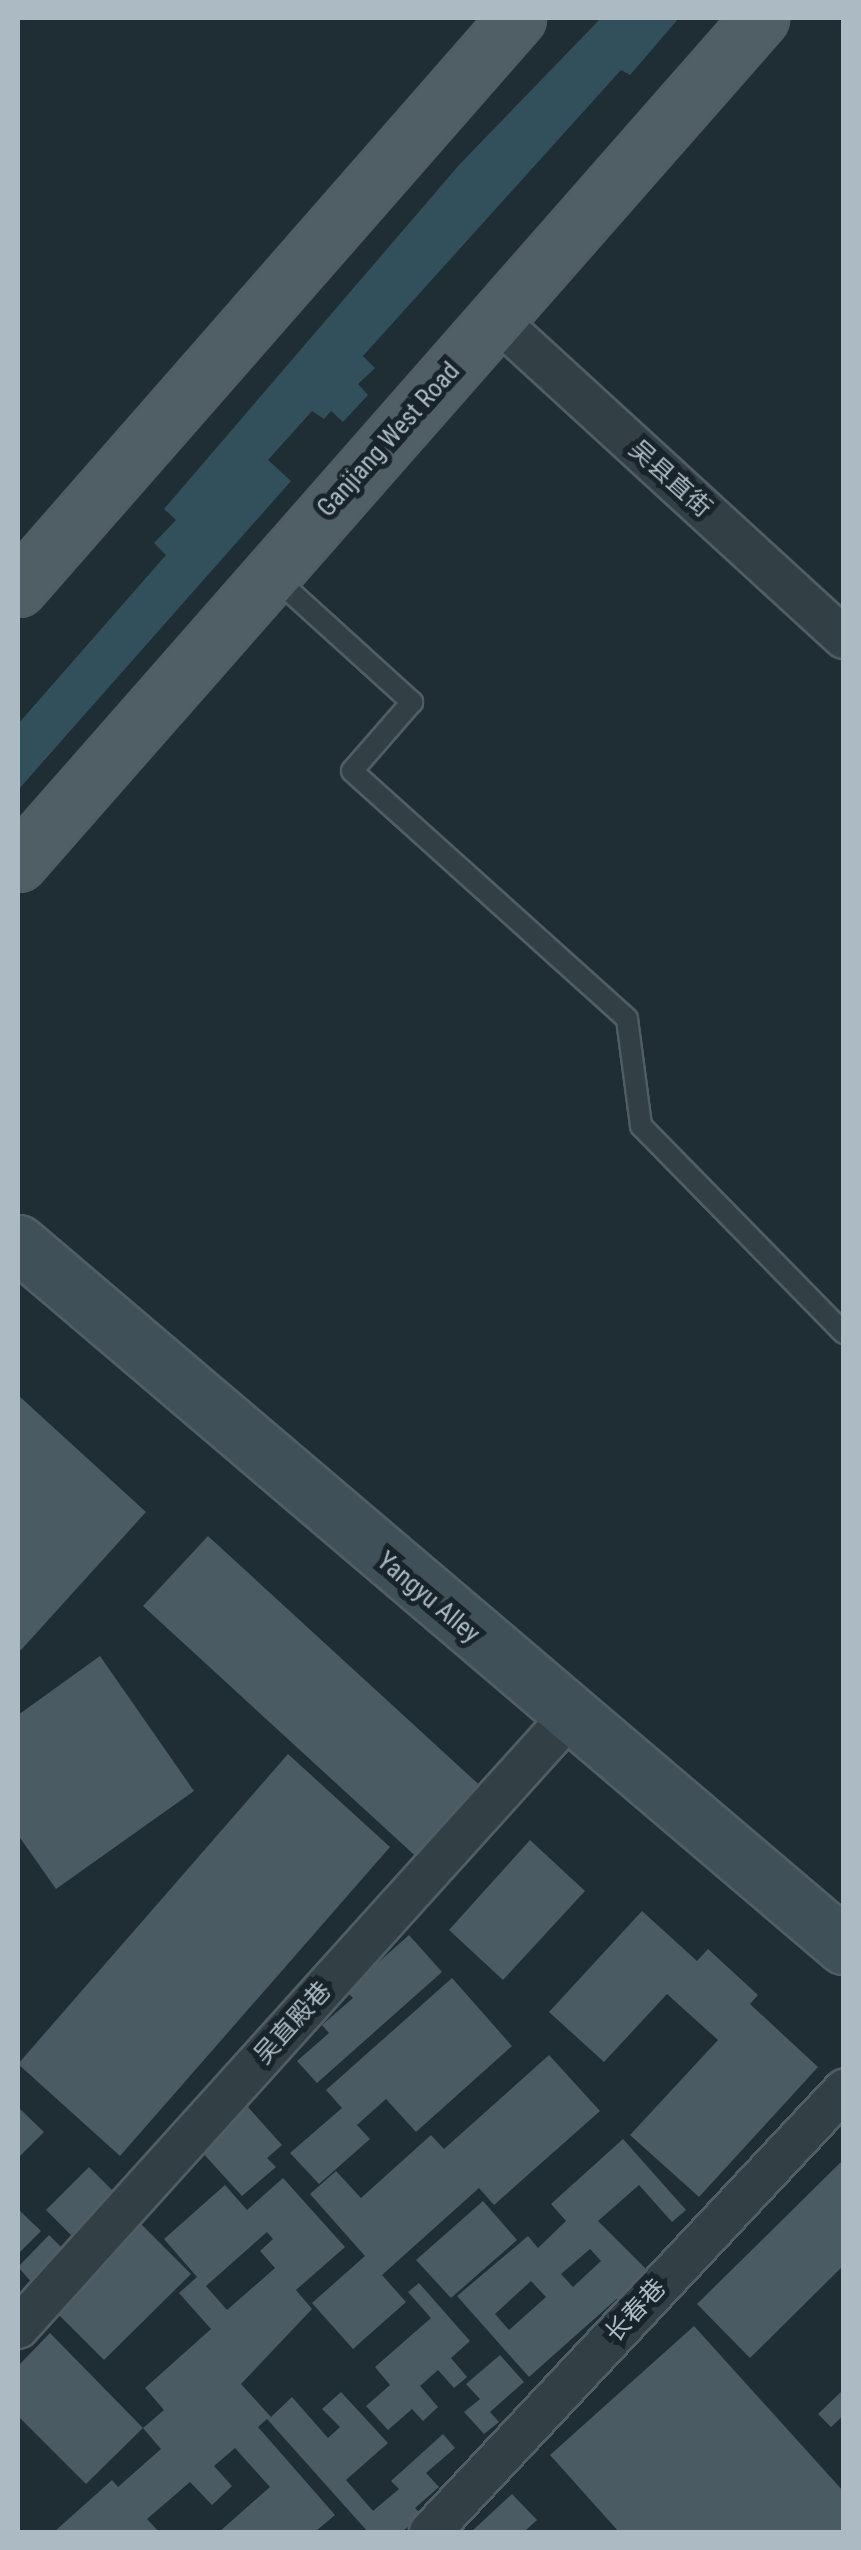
<!DOCTYPE html>
<meta charset="utf-8">
<style>
body{margin:0}
#map{position:relative;width:861px;height:2550px;overflow:hidden;background:#1f2e34;font-family:"Roboto Condensed","Noto Sans SC",sans-serif}
div>[style]{position:absolute}
.water>*{inset:0;background:#324f5c}
.building>*{inset:0;background:#4a5b63}
.roads{filter:drop-shadow(2px 0 #505d64) drop-shadow(-2px 0 #505d64) drop-shadow(0 2px #505d64) drop-shadow(0 -2px #505d64)}
.service>*{height:20px;margin:-10px;padding:0 10px;transform-origin:10px;border-radius:10px;background:#323f45}
.minor>*{height:40px;margin:-20px;padding:0 20px;transform-origin:20px;border-radius:20px;background:#323f45}
.secondary>*{height:55px;margin:-27.5px;padding:0 27.5px;transform-origin:27.5px;border-radius:27.5px;background:#405058}
.primary>*{height:55px;margin:-27.5px;padding:0 27.5px;transform-origin:27.5px;border-radius:27.5px;background:#505f65}
span{translate:-50% -50%;white-space:nowrap;text-align:center;line-height:1.15;-webkit-text-stroke:10px #182429;paint-order:stroke}
.street-label{font-size:25px;color:#acbbc3}
.frame{position:absolute;inset:0;border:20px solid #acbbc3;pointer-events:none}
</style>
<div id="map">
<div class="water">
<i style="clip-path:polygon(601px 18px,679px 18px,630px 75px,621px 70px,363px 356px,375px 368px,358px 384px,368px 395px,343px 422px,331px 411px,324px 419px,312px 411px,268px 460px,291px 481px,18px 790px,18px 724px,166px 555px,154px 543px,176px 520px,164px 509px,459px 165px)"></i>
</div>
<div class="building">
<i style="clip-path:polygon(18px 1395px,146px 1512px,21px 1650px,18px 1647px)"></i>
<i style="clip-path:polygon(208px 1536px,487px 1792px,423px 1863px,143px 1606px)"></i>
<i style="clip-path:polygon(100px 1656px,194px 1791px,56px 1889px,18px 1835px,18px 1715px)"></i>
<i style="clip-path:polygon(288px 1754px,390px 1847px,120px 2156px,18px 2064px)"></i>
<i style="clip-path:polygon(530px 1840px,585px 1891px,503px 1980px,449px 1930px)"></i>
<i style="clip-path:polygon(642px 1911px,697px 1961px,708px 1949px,758px 1995px,750px 2004px,818px 2067px,699px 2197px,630px 2135px,718px 2040px,667px 1994px,604px 2062px,549px 2012px)"></i>
<i style="clip-path:polygon(409px 1935px,442px 1972px,317px 2083px,297px 2061px,329px 2033px,322px 2025px,353px 1998px,346px 1991px)"></i>
<i style="clip-path:polygon(452px 1978px,512px 2046px,416px 2132px,386px 2099px,357px 2125px,370px 2139px,319px 2184px,290px 2153px,342px 2108px,326px 2090px)"></i>
<i style="clip-path:polygon(549px 2055px,600px 2111px,494px 2205px,479px 2188px,382px 2275px,406px 2302px,353px 2349px,312px 2303px,365px 2256px,310px 2194px,336px 2171px,361px 2198px,431px 2135px,444px 2149px)"></i>
<i style="clip-path:polygon(18px 2107px,44px 2132px,18px 2158px)"></i>
<i style="clip-path:polygon(248px 2107px,282px 2145px,267px 2158px,276px 2167px,242px 2196px,200px 2150px)"></i>
<i style="clip-path:polygon(evenodd,623px 2139px,686px 2210px,672px 2222px,639px 2185px,598px 2221px,648px 2271px,529px 2377px,457px 2296px,528px 2236px,538px 2248px,566px 2221px,551px 2204px,623px 2139px,590px 2249px,601px 2261px,573px 2287px,561px 2274px,590px 2249px,623px 2139px,531px 2281px,546px 2297px,509px 2330px,495px 2314px,531px 2281px)"></i>
<i style="clip-path:polygon(844px 2159px,844px 2265px,750px 2358px,697px 2304px)"></i>
<i style="clip-path:polygon(89px 2167px,114px 2192px,71px 2235px,46px 2210px)"></i>
<i style="clip-path:polygon(evenodd,283px 2178px,345px 2247px,296px 2290px,312px 2309px,241px 2384px,271px 2417px,292px 2397px,328px 2438px,340px 2427px,322px 2409px,341px 2392px,388px 2443px,346px 2480px,373px 2511px,399px 2489px,391px 2481px,443px 2434px,455px 2448px,426px 2473px,439px 2487px,415px 2508px,422px 2515px,402px 2532px,368px 2532px,267px 2419px,258px 2427px,335px 2515px,315px 2532px,219px 2532px,270px 2487px,235px 2448px,214px 2466px,232px 2486px,212px 2505px,190px 2482px,147px 2519px,159px 2532px,54px 2532px,112px 2480px,118px 2487px,161px 2449px,143px 2428px,164px 2410px,145px 2388px,211px 2329px,179px 2293px,197px 2277px,164px 2239px,225px 2185px,247px 2210px,283px 2178px,267px 2232px,273px 2239px,260px 2251px,275px 2268px,227px 2310px,206px 2286px,267px 2232px)"></i>
<i style="clip-path:polygon(483px 2201px,517px 2240px,451px 2298px,416px 2260px)"></i>
<i style="clip-path:polygon(18px 2209px,41px 2231px,18px 2254px)"></i>
<i style="clip-path:polygon(141px 2224px,191px 2274px,104px 2360px,54px 2310px)"></i>
<i style="clip-path:polygon(49px 2235px,74px 2260px,41px 2293px,18px 2267px)"></i>
<i style="clip-path:polygon(419px 2283px,470px 2341px,451px 2358px,467px 2377px,454px 2388px,438px 2370px,420px 2386px,438px 2407px,423px 2421px,412px 2409px,388px 2430px,366px 2406px,390px 2385px,375px 2367px,431px 2318px,408px 2292px)"></i>
<i style="clip-path:polygon(694px 2326px,844px 2492px,842px 2532px,619px 2532px,550px 2455px)"></i>
<i style="clip-path:polygon(50px 2333px,143px 2428px,86px 2484px,18px 2416px,18px 2366px)"></i>
<i style="clip-path:polygon(500px 2355px,524px 2382px,490px 2412px,499px 2422px,484px 2434px,464px 2412px,480px 2399px,466px 2384px)"></i>
<i style="clip-path:polygon(844px 2389px,844px 2415px,831px 2427px,818px 2414px)"></i>
<i style="clip-path:polygon(512px 2494px,537px 2520px,524px 2532px,471px 2532px)"></i>
</div>
<div class="roads">
<div class="service">
<i style="left:273px;top:576px;width:188px;rotate:42.2deg"></i>
<i style="left:412px;top:702px;width:91px;rotate:131deg"></i>
<i style="left:352px;top:771px;width:370px;rotate:42deg"></i>
<i style="left:627px;top:1019px;width:108px;rotate:82.5deg"></i>
<i style="left:641px;top:1126px;width:290px;rotate:45.6deg"></i>
</div>
<div class="minor">
<i style="left:496px;top:319px;width:472px;rotate:42.5deg"></i>
<i style="left:18px;top:2328px;width:823px;rotate:-47.96deg"></i>
<i style="left:430px;top:2532px;width:606px;rotate:-46.87deg"></i>
</div>
<div class="secondary">
<i style="left:18px;top:1243px;width:1085px;rotate:40.4deg"></i>
</div>
<div class="primary">
<i style="left:18px;top:588px;width:758px;rotate:-48.8deg"></i>
<i style="left:18px;top:863px;width:1125px;rotate:-48.71deg"></i>
</div>
</div>
<div class="street-label">
<span style="left:389px;top:440px;rotate:-48deg">Ganjiang West Road</span>
<span style="left:670px;top:479px;rotate:42deg">吴县直街</span>
<span style="left:428px;top:1598px;rotate:40deg">Yangyu Alley</span>
<span style="left:293px;top:2023px;rotate:-48deg">吴直殿巷</span>
<span style="left:636px;top:2311px;rotate:-47deg">长春巷</span>
</div>
<div class="frame"></div>
</div>
